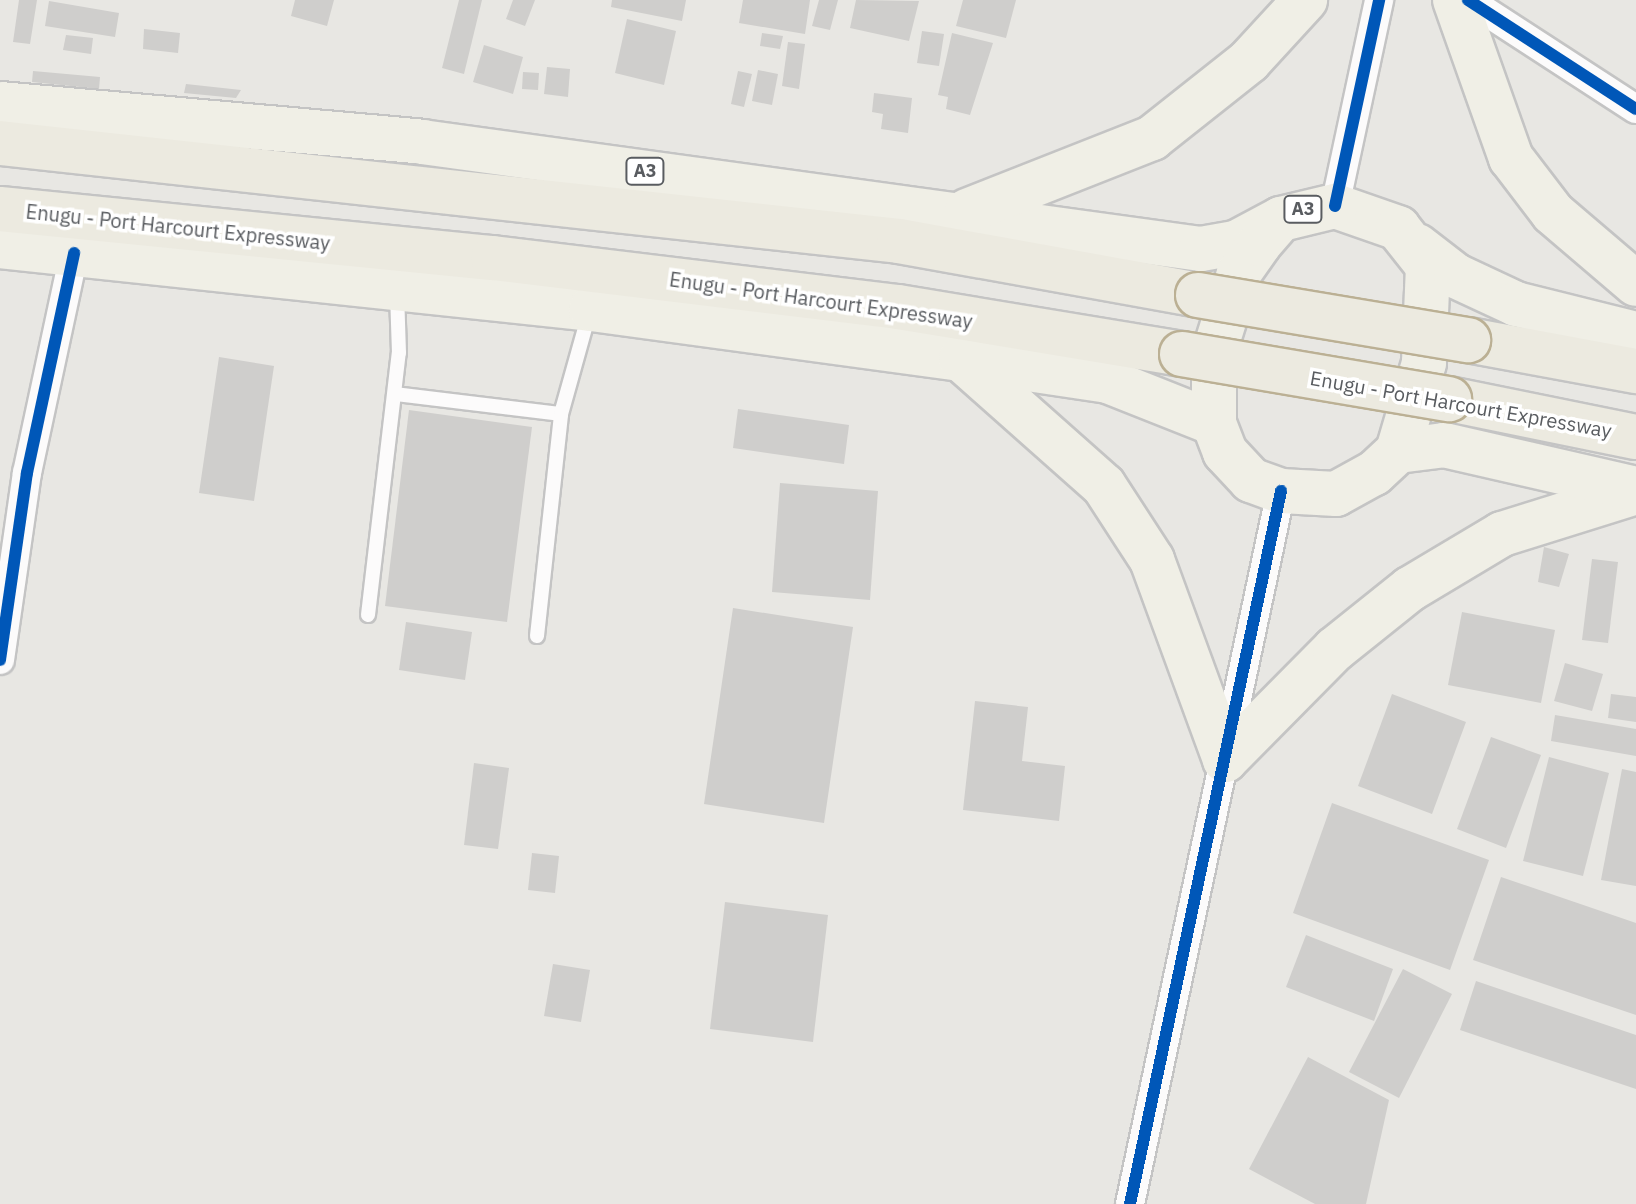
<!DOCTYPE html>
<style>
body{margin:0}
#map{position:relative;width:1636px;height:1204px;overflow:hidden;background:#e8e7e3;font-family:"IBM Plex Sans",sans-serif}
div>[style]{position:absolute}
.building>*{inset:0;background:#cfcecc}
.roads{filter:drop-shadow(2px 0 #c4c4c4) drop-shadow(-2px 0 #c4c4c4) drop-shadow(0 2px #c4c4c4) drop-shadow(0 -2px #c4c4c4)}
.lane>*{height:14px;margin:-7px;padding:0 7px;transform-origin:7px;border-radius:7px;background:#fcfbfb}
.street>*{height:28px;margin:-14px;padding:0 14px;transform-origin:14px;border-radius:14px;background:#fcfbfb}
.primary>*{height:44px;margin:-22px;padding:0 22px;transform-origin:22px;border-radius:22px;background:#f0efe6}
.highway>*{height:44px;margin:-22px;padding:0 22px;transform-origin:22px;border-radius:22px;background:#eceae0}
.bridges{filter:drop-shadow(2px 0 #bbb094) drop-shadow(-2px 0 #bbb094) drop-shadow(0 2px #bbb094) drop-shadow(0 -2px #bbb094)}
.highway-bridge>*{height:44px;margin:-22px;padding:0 22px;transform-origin:22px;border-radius:22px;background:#eceae0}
.cycleway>*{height:12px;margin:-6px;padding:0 6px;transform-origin:6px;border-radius:6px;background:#0057b8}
span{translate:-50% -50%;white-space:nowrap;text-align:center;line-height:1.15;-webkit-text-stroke:7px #fff;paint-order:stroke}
.shield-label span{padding:2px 6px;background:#fff;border:2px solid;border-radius:6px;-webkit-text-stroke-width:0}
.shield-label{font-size:18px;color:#595c60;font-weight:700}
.street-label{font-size:20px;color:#595c60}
</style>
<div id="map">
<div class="building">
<i style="clip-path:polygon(19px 0,37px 0,30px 44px,13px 42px)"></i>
<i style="clip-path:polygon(295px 0,334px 0,327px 26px,291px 16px)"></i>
<i style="clip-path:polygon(459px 0,482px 0,464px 74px,442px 68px)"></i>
<i style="clip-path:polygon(513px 0,535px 0,525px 26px,506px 19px)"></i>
<i style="clip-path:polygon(612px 0,686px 0,682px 21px,611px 7px)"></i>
<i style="clip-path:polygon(743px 0,810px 0,805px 34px,739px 23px)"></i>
<i style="clip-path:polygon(819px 0,838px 0,830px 30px,812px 26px)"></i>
<i style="clip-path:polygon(856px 0,919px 1px,909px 41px,850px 28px)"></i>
<i style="clip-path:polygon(963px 0,1016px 0,1006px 38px,956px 26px)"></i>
<i style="clip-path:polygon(49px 1px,119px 13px,115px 37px,45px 26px)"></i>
<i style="clip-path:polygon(627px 19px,676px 31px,664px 85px,615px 73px)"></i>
<i style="clip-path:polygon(144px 29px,180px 33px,178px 53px,143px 49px)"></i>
<i style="clip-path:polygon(922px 31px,944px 34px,939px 66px,917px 63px)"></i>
<i style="clip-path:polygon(762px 33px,783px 36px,780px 49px,760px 46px)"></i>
<i style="clip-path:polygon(952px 33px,993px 43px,970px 115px,946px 109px,948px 97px,938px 95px)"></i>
<i style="clip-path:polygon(66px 35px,93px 38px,91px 54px,63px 50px)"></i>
<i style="clip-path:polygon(788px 42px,805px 44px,799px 89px,782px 86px)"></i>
<i style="clip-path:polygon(484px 45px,523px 57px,513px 94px,473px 82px)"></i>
<i style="clip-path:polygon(547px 67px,570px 69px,568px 97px,544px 94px)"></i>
<i style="clip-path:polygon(758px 70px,778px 74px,772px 105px,752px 101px)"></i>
<i style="clip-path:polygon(33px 71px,100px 77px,99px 89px,32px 82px)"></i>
<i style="clip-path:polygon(738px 71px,752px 74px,744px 107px,731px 104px)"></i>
<i style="clip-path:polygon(523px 72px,539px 73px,538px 90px,522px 89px)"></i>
<i style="clip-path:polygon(186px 84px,241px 90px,236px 98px,184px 93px)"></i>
<i style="clip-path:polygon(874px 93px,912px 98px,908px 133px,881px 129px,883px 114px,872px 112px)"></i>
<i style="clip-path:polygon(219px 357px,274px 366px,254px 501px,199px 493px)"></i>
<i style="clip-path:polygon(738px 409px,849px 425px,844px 464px,733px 448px)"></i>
<i style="clip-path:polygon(409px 410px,532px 427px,507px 622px,385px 606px)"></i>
<i style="clip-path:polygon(780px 483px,878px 491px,870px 600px,772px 592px)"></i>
<i style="clip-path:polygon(1544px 547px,1569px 554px,1559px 587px,1538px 582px)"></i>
<i style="clip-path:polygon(1592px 559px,1618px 562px,1608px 643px,1582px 640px)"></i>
<i style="clip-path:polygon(733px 608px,853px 627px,824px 823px,704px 804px)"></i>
<i style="clip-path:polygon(1462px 612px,1555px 630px,1541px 703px,1448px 685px)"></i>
<i style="clip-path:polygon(406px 622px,472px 632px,465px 680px,399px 670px)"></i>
<i style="clip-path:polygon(1565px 663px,1603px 674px,1592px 711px,1554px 701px)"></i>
<i style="clip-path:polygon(1392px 694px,1466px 722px,1432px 814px,1358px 786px)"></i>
<i style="clip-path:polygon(1611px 694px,1636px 697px,1636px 722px,1608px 718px)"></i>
<i style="clip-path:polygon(975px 701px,1028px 707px,1022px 761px,1065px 766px,1059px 821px,963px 810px)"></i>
<i style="clip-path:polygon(1555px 715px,1636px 729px,1636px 756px,1551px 741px)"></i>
<i style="clip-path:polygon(1491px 737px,1541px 755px,1506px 848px,1457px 829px)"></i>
<i style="clip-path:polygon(1549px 757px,1609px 773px,1583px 876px,1523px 861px)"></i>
<i style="clip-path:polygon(474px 763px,509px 768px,498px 849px,464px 845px)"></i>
<i style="clip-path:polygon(1622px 769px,1636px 772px,1636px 886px,1601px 880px)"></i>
<i style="clip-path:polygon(1332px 803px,1489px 860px,1450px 970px,1293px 913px)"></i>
<i style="clip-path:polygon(532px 853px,559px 856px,555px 893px,528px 890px)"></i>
<i style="clip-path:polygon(1501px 877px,1636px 923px,1636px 1015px,1473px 960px)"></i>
<i style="clip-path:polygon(725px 902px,828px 915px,813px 1042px,710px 1029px)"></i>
<i style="clip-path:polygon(1306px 935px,1393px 969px,1374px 1021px,1286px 987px)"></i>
<i style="clip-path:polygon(553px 964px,590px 970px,581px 1022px,544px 1016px)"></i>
<i style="clip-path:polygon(1403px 969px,1452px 994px,1399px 1098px,1349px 1072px)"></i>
<i style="clip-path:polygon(1476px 981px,1636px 1035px,1636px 1089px,1460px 1030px)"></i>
<i style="clip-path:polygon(1308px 1057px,1389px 1100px,1366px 1204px,1315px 1204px,1249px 1169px)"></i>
</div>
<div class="roads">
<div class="lane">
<i style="left:395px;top:394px;width:167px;rotate:6.9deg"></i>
<i style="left:368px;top:615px;width:264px;rotate:-83.3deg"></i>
<i style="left:399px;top:353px;width:60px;rotate:-91.9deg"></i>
<i style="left:537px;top:636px;width:223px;rotate:-83.8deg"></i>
<i style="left:561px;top:414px;width:104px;rotate:-74.4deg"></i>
</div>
<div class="street">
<i style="left:1468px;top:0;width:200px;rotate:33deg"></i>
<i style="left:1335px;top:206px;width:211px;rotate:-77.9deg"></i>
<i style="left:0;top:660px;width:189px;rotate:-81.8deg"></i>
<i style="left:27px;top:473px;width:225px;rotate:-77.9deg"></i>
<i style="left:1130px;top:1204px;width:729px;rotate:-78.04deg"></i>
</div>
<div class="primary">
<i style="left:1455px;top:0;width:168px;rotate:70.5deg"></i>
<i style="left:1511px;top:158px;width:69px;rotate:52.6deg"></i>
<i style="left:1553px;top:213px;width:109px;rotate:40.5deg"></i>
<i style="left:0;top:104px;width:424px;rotate:5.1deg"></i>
<i style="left:422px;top:142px;width:786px;rotate:7.82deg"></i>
<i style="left:1201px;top:249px;width:36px;rotate:-10deg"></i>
<i style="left:1236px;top:243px;width:51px;rotate:-28.1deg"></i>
<i style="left:1335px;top:206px;width:67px;rotate:19.2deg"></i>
<i style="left:1398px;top:228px;width:48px;rotate:51.7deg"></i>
<i style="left:1428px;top:266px;width:97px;rotate:92.4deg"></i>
<i style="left:1424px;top:363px;width:92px;rotate:106.5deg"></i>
<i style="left:1398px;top:451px;width:33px;rotate:137deg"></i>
<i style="left:1374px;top:473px;width:43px;rotate:151.1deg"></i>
<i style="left:1336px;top:494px;width:55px;rotate:-176.9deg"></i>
<i style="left:1281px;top:491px;width:32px;rotate:-160deg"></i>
<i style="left:1251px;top:480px;width:38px;rotate:-133deg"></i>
<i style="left:1225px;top:452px;width:31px;rotate:-111deg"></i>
<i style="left:1214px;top:423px;width:70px;rotate:-90deg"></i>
<i style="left:1214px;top:353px;width:84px;rotate:-72.6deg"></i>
<i style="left:1239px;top:273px;width:35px;rotate:-55deg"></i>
<i style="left:1259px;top:244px;width:33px;rotate:-49deg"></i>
<i style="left:1281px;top:219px;width:56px;rotate:-13.5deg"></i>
<i style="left:967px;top:211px;width:199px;rotate:-21.5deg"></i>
<i style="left:1152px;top:138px;width:124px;rotate:-38.4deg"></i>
<i style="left:1249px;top:61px;width:83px;rotate:-47.4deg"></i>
<i style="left:0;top:246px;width:594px;rotate:6.08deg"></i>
<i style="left:591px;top:309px;width:373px;rotate:7.7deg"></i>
<i style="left:961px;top:359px;width:149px;rotate:8.5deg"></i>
<i style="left:1108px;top:381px;width:114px;rotate:21.6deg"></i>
<i style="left:1417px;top:246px;width:49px;rotate:37.6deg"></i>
<i style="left:1456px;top:276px;width:66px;rotate:25deg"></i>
<i style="left:1516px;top:304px;width:124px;rotate:14deg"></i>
<i style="left:961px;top:359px;width:191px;rotate:41.6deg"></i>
<i style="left:1104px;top:486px;width:88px;rotate:57deg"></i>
<i style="left:1152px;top:560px;width:213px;rotate:69.9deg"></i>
<i style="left:1225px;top:760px;width:156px;rotate:-45.3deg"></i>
<i style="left:1335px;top:649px;width:96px;rotate:-38.7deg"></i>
<i style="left:1410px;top:589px;width:107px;rotate:-30.9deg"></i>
<i style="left:1502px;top:534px;width:140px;rotate:-17.4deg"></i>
<i style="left:1398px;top:451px;width:46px;rotate:-7.4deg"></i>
<i style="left:1444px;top:445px;width:197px;rotate:12.9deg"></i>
</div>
<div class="highway">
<i style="left:0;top:143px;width:904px;rotate:6.22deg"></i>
<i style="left:899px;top:241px;width:304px;rotate:10.2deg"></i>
<i style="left:0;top:209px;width:495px;rotate:5.7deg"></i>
<i style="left:493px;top:258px;width:408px;rotate:6.9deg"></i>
<i style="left:898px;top:307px;width:288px;rotate:9.4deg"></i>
<i style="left:1468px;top:340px;width:171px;rotate:10.5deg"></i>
<i style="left:1449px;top:399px;width:191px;rotate:11.5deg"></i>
</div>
</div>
<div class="bridges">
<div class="highway-bridge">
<i style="left:1198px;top:295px;width:274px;rotate:9.5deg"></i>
<i style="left:1182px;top:354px;width:271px;rotate:9.6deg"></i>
</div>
</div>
<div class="cycleway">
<i style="left:1468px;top:0;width:200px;rotate:33deg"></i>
<i style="left:1335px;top:206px;width:211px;rotate:-77.9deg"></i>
<i style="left:0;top:660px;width:189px;rotate:-81.8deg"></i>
<i style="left:27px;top:473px;width:225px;rotate:-77.9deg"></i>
<i style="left:1130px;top:1204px;width:729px;rotate:-78.04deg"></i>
</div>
<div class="shield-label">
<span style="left:645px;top:171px">A3</span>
<span style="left:1303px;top:209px">A3</span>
</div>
<div class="street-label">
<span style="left:178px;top:227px;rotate:6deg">Enugu - Port Harcourt Expressway</span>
<span style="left:821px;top:300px;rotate:8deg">Enugu - Port Harcourt Expressway</span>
<span style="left:1461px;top:404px;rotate:10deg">Enugu - Port Harcourt Expressway</span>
</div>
</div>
